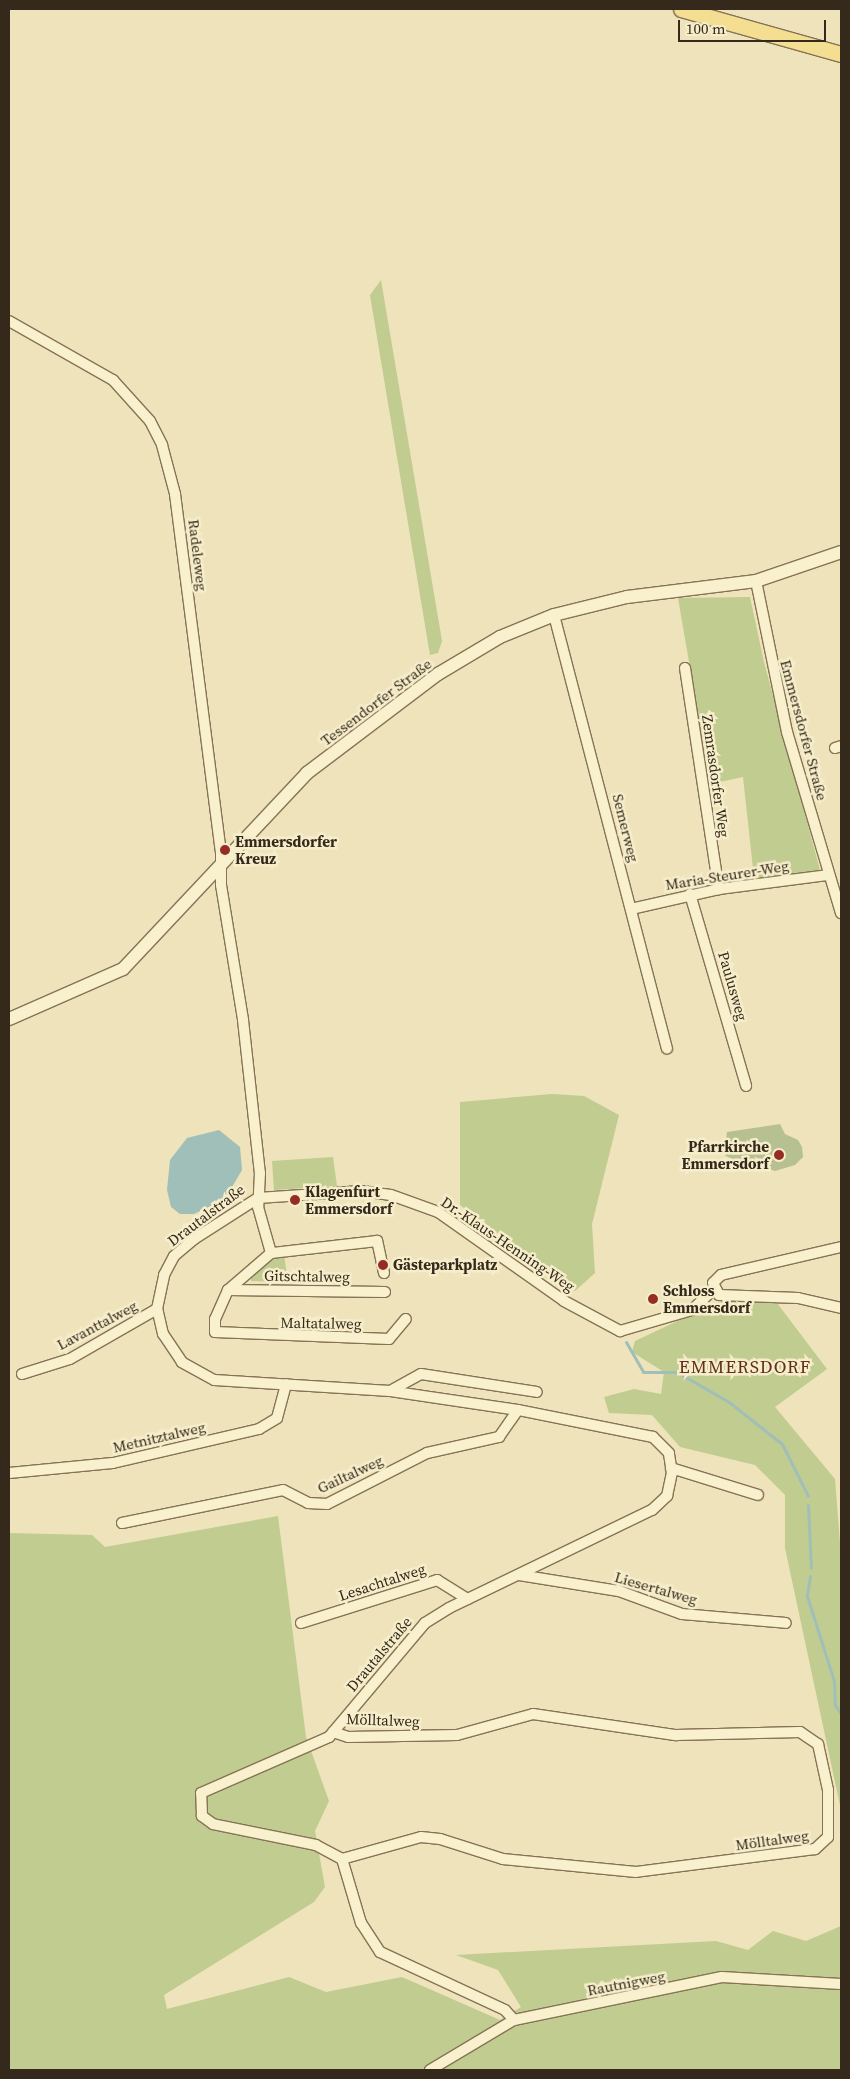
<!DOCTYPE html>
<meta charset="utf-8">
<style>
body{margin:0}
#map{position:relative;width:850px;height:2079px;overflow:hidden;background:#eee3bb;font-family:"Source Serif 4",serif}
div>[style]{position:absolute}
.green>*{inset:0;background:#c0cc90}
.cemetery>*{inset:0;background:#b6c090}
.water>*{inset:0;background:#a0bfb8}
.stream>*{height:3px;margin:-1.5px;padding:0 1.5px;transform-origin:1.5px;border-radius:1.5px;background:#a0bfb8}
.roads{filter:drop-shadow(1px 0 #867355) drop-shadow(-1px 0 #867355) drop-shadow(0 1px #867355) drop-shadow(0 -1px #867355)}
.minor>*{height:10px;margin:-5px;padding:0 5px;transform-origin:5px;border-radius:5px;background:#f9f0ce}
.tertiary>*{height:12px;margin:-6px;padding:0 6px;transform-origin:6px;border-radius:6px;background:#f9f0ce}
.primary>*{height:15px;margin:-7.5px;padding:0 7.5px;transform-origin:7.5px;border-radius:7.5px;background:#f4de91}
.dots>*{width:14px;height:14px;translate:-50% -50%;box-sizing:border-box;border:2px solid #f6edcb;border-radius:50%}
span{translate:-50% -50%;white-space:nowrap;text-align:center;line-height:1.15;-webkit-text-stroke:5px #f6edcb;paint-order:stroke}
.street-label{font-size:15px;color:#34291a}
.poi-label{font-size:15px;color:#34291a;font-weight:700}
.left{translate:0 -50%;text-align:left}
.right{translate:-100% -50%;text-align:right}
.quarter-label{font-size:18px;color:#622e19;letter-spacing:1px}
.frame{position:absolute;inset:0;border:10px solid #34291a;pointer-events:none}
.scale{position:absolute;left:678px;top:20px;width:148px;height:22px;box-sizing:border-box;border:2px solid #34291a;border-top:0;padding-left:6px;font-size:15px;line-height:18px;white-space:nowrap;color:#34291a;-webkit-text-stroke:4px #f6edcb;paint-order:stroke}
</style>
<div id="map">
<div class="green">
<i style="clip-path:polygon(381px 280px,442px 641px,438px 653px,430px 655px,370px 295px)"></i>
<i style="clip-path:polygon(750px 597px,764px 662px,820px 870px,754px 878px,743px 777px,710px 784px,678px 598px)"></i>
<i style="clip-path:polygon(552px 1094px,584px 1096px,619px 1115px,592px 1224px,595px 1273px,575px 1291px,460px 1205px,460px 1102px)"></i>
<i style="clip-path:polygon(333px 1157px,337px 1186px,274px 1190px,272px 1161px)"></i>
<i style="clip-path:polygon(284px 1255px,288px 1282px,251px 1281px,251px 1274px,264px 1263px)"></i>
<i style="clip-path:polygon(720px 1301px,777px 1303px,827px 1369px,775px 1407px,835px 1479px,841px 1556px,841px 1810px,785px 1548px,785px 1495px,755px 1465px,680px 1447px,652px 1415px,609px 1413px,604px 1397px,634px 1389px,661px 1394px,664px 1372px,632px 1352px,635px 1341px)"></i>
<i style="clip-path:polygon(278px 1516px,306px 1737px,329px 1801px,315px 1831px,325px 1887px,314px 1902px,164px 1995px,167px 2009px,289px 1977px,326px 1992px,402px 1977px,500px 2020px,521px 2007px,498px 1970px,456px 1955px,716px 1941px,748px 1950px,773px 1931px,806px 1941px,841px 1926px,841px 2070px,9px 2070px,9px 1533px,92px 1535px,105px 1547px)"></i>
</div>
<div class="cemetery">
<i style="clip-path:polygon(780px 1124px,785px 1134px,798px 1140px,802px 1147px,803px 1157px,795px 1165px,775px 1171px,756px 1164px,751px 1168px,724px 1155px,727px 1132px)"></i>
</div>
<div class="water">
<i style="clip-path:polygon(219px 1130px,240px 1147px,242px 1170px,225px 1199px,194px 1214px,180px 1214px,171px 1207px,167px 1190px,170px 1160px,187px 1138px)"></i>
</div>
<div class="stream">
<i style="left:626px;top:1342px;width:34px;rotate:60deg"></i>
<i style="left:643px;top:1372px;width:34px"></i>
<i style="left:677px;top:1372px;width:60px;rotate:30deg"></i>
<i style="left:729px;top:1402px;width:68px;rotate:38.4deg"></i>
<i style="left:782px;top:1444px;width:58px;rotate:63.4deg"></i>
<i style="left:808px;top:1505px;width:63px;rotate:87.3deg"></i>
<i style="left:810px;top:1576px;width:20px;rotate:99deg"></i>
<i style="left:807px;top:1596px;width:89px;rotate:72.4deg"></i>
<i style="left:834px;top:1681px;width:24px;rotate:88deg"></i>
<i style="left:835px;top:1705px;width:11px;rotate:56deg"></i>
</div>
<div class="roads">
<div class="minor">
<i style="left:9px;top:321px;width:120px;rotate:29.6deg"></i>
<i style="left:113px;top:380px;width:55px;rotate:47.9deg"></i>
<i style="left:150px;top:421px;width:27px;rotate:63deg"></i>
<i style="left:162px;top:445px;width:51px;rotate:75.1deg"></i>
<i style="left:175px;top:494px;width:360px;rotate:82.7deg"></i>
<i style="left:221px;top:851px;width:34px;rotate:90deg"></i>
<i style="left:221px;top:885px;width:137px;rotate:80.7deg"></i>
<i style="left:243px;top:1020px;width:154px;rotate:83.7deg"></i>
<i style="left:260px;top:1173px;width:34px;rotate:93deg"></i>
<i style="left:258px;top:1207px;width:48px;rotate:74.2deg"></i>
<i style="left:756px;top:581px;width:154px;rotate:78.4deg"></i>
<i style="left:787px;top:732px;width:189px;rotate:73.4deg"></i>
<i style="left:554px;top:615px;width:448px;rotate:75.4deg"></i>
<i style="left:685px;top:668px;width:224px;rotate:81.3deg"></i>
<i style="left:835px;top:748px;width:6px;rotate:-18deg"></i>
<i style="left:690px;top:894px;width:200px;rotate:73.7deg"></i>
<i style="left:631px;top:909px;width:90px;rotate:-12.8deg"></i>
<i style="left:719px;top:889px;width:111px;rotate:-7.3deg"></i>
<i style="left:841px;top:1247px;width:123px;rotate:166.9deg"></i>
<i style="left:721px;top:1275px;width:11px;rotate:135deg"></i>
<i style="left:713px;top:1283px;width:13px;rotate:63deg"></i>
<i style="left:719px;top:1295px;width:79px;rotate:2.2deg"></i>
<i style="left:798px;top:1298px;width:44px;rotate:13.1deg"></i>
<i style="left:384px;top:1273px;width:33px;rotate:-102deg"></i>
<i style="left:377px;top:1241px;width:107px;rotate:173.5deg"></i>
<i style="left:271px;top:1253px;width:57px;rotate:139.3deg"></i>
<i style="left:228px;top:1290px;width:32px;rotate:114deg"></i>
<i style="left:215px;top:1319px;width:13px;rotate:90deg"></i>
<i style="left:215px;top:1332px;width:174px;rotate:2.3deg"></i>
<i style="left:389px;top:1339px;width:26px;rotate:-50deg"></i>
<i style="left:228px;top:1290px;width:157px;rotate:0.7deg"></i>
<i style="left:22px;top:1374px;width:50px;rotate:-17.4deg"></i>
<i style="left:70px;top:1359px;width:100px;rotate:-29.9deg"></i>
<i style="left:390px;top:1391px;width:35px;rotate:-29deg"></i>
<i style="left:421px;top:1374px;width:117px;rotate:8.8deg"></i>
<i style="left:671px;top:1468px;width:91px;rotate:17.2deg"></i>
<i style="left:9px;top:1473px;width:104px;rotate:-5.5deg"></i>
<i style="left:113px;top:1463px;width:150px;rotate:-13.1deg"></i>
<i style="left:259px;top:1429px;width:21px;rotate:-31deg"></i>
<i style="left:277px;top:1418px;width:35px;rotate:-75deg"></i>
<i style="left:122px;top:1523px;width:164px;rotate:-11.6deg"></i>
<i style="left:283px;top:1490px;width:28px;rotate:27deg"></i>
<i style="left:308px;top:1503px;width:19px;rotate:3deg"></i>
<i style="left:327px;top:1504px;width:112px;rotate:-27deg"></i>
<i style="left:427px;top:1453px;width:74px;rotate:-12.5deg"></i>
<i style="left:499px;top:1437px;width:33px;rotate:-55deg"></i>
<i style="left:519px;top:1575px;width:101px;rotate:9.1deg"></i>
<i style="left:619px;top:1591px;width:67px;rotate:20.1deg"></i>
<i style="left:682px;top:1614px;width:104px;rotate:4.9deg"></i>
<i style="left:301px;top:1623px;width:143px;rotate:-17.5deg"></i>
<i style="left:437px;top:1580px;width:36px;rotate:32deg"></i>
<i style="left:333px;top:1732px;width:16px;rotate:18deg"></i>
<i style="left:348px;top:1737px;width:109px;rotate:-1.1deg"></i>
<i style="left:457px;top:1735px;width:79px;rotate:-15.4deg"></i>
<i style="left:533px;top:1714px;width:145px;rotate:8.4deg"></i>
<i style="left:676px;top:1735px;width:124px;rotate:-1.4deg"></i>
<i style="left:800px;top:1732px;width:22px;rotate:34deg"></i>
<i style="left:818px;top:1744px;width:47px;rotate:77.7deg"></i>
<i style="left:828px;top:1790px;width:47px;rotate:90deg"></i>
<i style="left:828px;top:1837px;width:18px;rotate:137deg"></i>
<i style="left:815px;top:1849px;width:180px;rotate:172.7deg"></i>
<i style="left:636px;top:1872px;width:134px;rotate:-174.4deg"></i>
<i style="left:503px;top:1859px;width:66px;rotate:-162.4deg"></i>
<i style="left:440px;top:1839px;width:19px;rotate:-174deg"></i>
<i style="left:421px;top:1837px;width:82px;rotate:164.4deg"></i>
<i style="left:514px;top:2020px;width:13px;rotate:-132deg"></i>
<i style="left:505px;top:2010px;width:138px;rotate:-155.1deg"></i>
<i style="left:380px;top:1952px;width:35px;rotate:-123deg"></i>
<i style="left:361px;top:1923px;width:67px;rotate:-106.5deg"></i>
<i style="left:342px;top:1859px;width:30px;rotate:-152deg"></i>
<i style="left:316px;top:1845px;width:105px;rotate:-168.5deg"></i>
<i style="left:213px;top:1824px;width:14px;rotate:-144deg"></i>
<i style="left:202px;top:1816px;width:23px;rotate:-92deg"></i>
<i style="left:201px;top:1793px;width:140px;rotate:-23.6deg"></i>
<i style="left:329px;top:1737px;width:149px;rotate:-49.9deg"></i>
<i style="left:425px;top:1623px;width:28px;rotate:-32deg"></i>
<i style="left:449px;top:1608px;width:225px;rotate:-25.8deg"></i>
<i style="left:652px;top:1510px;width:21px;rotate:-43deg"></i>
<i style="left:667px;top:1496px;width:24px;rotate:-78deg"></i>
<i style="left:672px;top:1473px;width:20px;rotate:-99deg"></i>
<i style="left:669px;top:1453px;width:23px;rotate:-135deg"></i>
<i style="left:653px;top:1437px;width:138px;rotate:-168.7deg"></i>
<i style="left:518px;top:1410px;width:129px;rotate:-171.6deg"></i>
<i style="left:390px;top:1391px;width:176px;rotate:-176.4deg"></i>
<i style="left:214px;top:1380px;width:37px;rotate:-151deg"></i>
<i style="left:182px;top:1362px;width:34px;rotate:-124deg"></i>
<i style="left:163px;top:1334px;width:26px;rotate:-103deg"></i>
<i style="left:157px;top:1309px;width:35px;rotate:-78deg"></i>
<i style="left:164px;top:1275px;width:21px;rotate:-62deg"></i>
<i style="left:174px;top:1256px;width:26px;rotate:-40deg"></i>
<i style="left:194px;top:1239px;width:76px;rotate:-32.6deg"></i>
<i style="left:258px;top:1198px;width:104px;rotate:-3.9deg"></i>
<i style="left:362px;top:1191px;width:29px;rotate:8deg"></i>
<i style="left:391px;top:1195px;width:50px;rotate:19.9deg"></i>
<i style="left:438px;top:1212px;width:154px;rotate:35.2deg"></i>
<i style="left:564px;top:1301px;width:64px;rotate:28.2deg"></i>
<i style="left:620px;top:1331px;width:75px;rotate:-16.3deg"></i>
<i style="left:692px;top:1310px;width:29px;rotate:-44deg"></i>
<i style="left:430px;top:2070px;width:98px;rotate:-30.8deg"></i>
<i style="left:514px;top:2020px;width:212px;rotate:-11.7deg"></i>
<i style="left:722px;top:1977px;width:119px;rotate:3.4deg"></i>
</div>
<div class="tertiary">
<i style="left:9px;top:1019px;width:124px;rotate:-23.7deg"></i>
<i style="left:123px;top:969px;width:269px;rotate:-46.8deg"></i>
<i style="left:307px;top:773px;width:164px;rotate:-37.1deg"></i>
<i style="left:438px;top:674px;width:72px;rotate:-30.8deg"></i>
<i style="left:500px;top:637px;width:58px;rotate:-22.2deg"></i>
<i style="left:554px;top:615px;width:75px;rotate:-13.9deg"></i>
<i style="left:627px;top:597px;width:130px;rotate:-7.1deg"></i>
<i style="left:756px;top:581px;width:90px;rotate:-18.8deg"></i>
</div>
<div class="primary">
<i style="left:681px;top:9px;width:166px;rotate:15.7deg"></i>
</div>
</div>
<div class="dots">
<i style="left:225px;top:850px;background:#962d24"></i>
<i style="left:779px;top:1155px;background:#962d24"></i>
<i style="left:295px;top:1200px;background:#962d24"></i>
<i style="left:383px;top:1265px;background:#962d24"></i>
<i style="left:653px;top:1299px;background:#962d24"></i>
</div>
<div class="street-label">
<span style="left:198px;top:555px;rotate:83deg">Radeleweg</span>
<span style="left:376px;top:702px;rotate:-37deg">Tessendorfer Straße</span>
<span style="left:804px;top:730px;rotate:75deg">Emmersdorfer Straße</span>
<span style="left:716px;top:776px;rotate:82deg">Zemrasdorfer Weg</span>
<span style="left:626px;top:828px;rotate:76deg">Semerweg</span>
<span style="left:727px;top:875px;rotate:-9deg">Maria-Steurer-Weg</span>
<span style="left:733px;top:986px;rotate:74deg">Paulusweg</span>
<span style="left:206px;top:1215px;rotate:-37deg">Drautalstraße</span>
<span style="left:508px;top:1244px;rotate:34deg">Dr.-Klaus-Henning-Weg</span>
<span style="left:307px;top:1276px;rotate:1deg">Gitschtalweg</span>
<span style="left:321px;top:1323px;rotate:1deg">Maltatalweg</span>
<span style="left:97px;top:1325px;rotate:-28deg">Lavanttalweg</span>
<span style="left:159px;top:1437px;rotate:-13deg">Metnitztalweg</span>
<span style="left:350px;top:1474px;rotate:-25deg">Gailtalweg</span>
<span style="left:382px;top:1582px;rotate:-18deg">Lesachtalweg</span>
<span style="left:656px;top:1588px;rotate:16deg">Liesertalweg</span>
<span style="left:379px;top:1654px;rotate:-50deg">Drautalstraße</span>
<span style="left:383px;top:1720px;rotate:2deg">Mölltalweg</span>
<span style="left:772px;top:1840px;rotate:-8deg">Mölltalweg</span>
<span style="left:626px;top:1983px;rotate:-11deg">Rautnigweg</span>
</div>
<div class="poi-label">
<span class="left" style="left:235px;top:850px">Emmersdorfer<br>Kreuz</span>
<span class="right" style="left:769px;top:1155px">Pfarrkirche<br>Emmersdorf</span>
<span class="left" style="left:305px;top:1200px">Klagenfurt<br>Emmersdorf</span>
<span class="left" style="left:393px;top:1265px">Gästeparkplatz</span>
<span class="left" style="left:663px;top:1299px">Schloss<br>Emmersdorf</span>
</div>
<div class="quarter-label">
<span style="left:745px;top:1367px">EMMERSDORF</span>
</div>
<div class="frame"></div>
<div class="scale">100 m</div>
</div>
